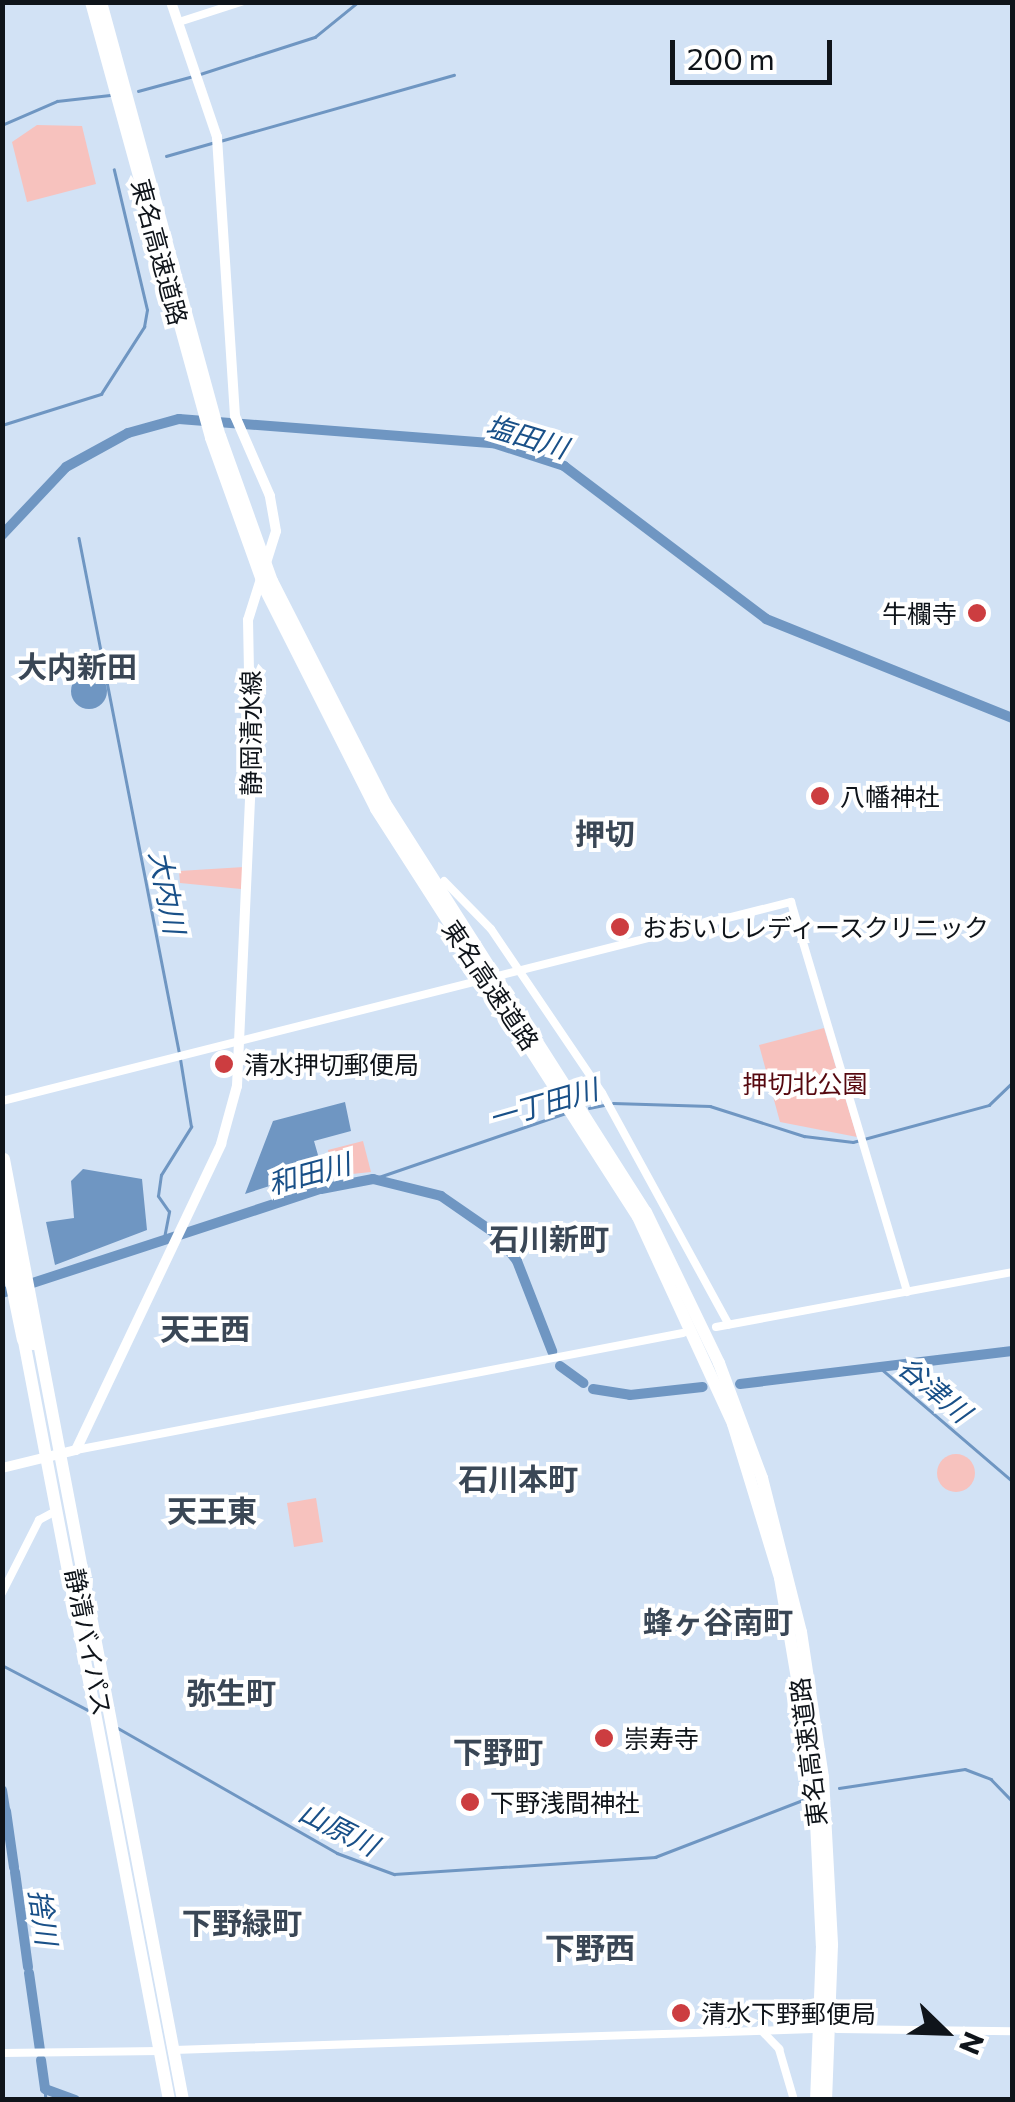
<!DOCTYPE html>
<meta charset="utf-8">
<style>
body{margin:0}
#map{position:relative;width:1015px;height:2102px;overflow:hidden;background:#d2e2f5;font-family:Commissioner,"Noto Sans JP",sans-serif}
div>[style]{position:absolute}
.green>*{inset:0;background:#f7c2be}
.round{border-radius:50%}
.water>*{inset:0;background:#6f96c2}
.stream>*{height:2.5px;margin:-1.25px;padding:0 1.25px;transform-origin:1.25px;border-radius:1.25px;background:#6f96c2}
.river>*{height:10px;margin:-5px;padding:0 5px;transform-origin:5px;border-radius:5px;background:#6f96c2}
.minor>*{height:8px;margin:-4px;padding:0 4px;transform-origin:4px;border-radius:4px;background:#fff}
.major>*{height:10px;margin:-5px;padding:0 5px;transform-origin:5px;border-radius:5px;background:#fff}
.highway>*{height:12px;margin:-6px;padding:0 6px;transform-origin:6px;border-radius:6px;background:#fff}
.dots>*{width:28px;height:28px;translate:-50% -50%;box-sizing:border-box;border:5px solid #fff;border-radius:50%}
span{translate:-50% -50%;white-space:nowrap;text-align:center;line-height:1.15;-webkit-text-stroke:8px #fff;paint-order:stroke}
.street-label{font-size:25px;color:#0f141a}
.poi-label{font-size:25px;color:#0f141a}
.right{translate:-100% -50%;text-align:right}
.left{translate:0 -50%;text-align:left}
.park-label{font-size:25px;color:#56080f}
.water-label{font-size:28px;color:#195088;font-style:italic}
.quarter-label{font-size:30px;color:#3a4756;font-weight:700}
.frame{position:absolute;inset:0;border:5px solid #0f141a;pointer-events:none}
.north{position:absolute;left:895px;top:1982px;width:100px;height:100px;-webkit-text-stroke:8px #fff;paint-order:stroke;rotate:113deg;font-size:28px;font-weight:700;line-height:40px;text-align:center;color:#0f141a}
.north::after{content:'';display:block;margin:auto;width:35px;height:45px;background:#0f141a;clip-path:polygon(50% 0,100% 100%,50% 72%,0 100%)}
.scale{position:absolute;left:670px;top:40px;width:162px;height:45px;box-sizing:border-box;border:5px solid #0f141a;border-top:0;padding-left:12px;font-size:30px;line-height:35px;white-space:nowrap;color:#0f141a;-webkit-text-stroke:8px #fff;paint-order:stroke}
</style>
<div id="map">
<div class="green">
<i style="clip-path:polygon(37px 125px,82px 126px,96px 184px,27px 202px,12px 142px)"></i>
<i style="clip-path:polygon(244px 867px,241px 889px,180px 883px,179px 871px)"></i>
<i style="clip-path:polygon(824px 1028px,857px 1137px,780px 1122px,759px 1045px)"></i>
<i style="clip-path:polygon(363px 1141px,371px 1172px,333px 1176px,328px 1150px)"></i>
<i class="round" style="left:937px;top:1454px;width:38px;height:38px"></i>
<i style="clip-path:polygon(316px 1498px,323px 1542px,294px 1547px,287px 1503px)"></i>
</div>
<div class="water">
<i class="round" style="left:71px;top:673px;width:36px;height:36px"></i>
<i style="clip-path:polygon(345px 1102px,351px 1131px,314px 1141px,322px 1169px,245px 1194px,273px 1121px)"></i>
<i style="clip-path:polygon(83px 1169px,142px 1179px,147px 1230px,55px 1265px,46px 1222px,74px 1218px,71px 1181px)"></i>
</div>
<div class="stream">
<i style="left:197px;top:75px;width:124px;rotate:-17.9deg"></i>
<i style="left:315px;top:37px;width:55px;rotate:-39.1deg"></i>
<i style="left:138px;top:91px;width:54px;rotate:-15.1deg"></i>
<i style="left:2px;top:125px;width:60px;rotate:-23.6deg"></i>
<i style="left:57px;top:101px;width:53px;rotate:-6.5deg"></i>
<i style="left:220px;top:141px;width:243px;rotate:-15.8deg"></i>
<i style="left:166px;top:156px;width:48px;rotate:-15.8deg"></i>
<i style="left:2px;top:425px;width:104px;rotate:-17.4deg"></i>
<i style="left:101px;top:394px;width:80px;rotate:-57.3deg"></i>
<i style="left:144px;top:327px;width:17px;rotate:-80deg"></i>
<i style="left:147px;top:310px;width:144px;rotate:-103.3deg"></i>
<i style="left:79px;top:538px;width:523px;rotate:78.97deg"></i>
<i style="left:613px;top:1103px;width:97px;rotate:1.8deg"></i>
<i style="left:710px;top:1106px;width:99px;rotate:17.7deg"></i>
<i style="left:804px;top:1136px;width:49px;rotate:7deg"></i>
<i style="left:853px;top:1142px;width:141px;rotate:-15.2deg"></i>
<i style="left:989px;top:1105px;width:32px;rotate:-44deg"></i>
<i style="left:589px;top:1108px;width:16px;rotate:-11deg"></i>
<i style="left:373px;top:1179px;width:204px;rotate:-18.9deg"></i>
<i style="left:163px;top:1243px;width:32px;rotate:-79deg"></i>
<i style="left:169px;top:1212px;width:19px;rotate:-125deg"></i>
<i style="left:158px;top:1196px;width:21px;rotate:-82deg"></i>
<i style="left:161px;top:1175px;width:57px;rotate:-58deg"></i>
<i style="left:191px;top:1127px;width:69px;rotate:-99.2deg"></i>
<i style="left:878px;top:1366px;width:177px;rotate:40.6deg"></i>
<i style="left:2px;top:1665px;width:99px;rotate:27.6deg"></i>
<i style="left:118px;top:1728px;width:252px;rotate:29.7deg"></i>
<i style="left:337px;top:1853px;width:61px;rotate:20.2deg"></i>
<i style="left:394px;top:1874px;width:262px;rotate:-3.7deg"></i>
<i style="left:655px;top:1857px;width:164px;rotate:-21.1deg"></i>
<i style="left:839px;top:1788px;width:127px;rotate:-8.6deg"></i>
<i style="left:965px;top:1769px;width:28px;rotate:21deg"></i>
<i style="left:991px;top:1779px;width:30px;rotate:46deg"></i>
<i style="left:45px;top:2089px;width:11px;rotate:85deg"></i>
</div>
<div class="river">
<i style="left:2px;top:535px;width:93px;rotate:-46.7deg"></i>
<i style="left:66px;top:467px;width:71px;rotate:-28.7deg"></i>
<i style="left:128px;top:433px;width:53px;rotate:-15.4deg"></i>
<i style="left:179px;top:419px;width:315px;rotate:4.4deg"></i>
<i style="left:493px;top:443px;width:75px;rotate:17.9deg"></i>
<i style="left:564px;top:466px;width:253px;rotate:37.1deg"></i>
<i style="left:766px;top:619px;width:265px;rotate:21.9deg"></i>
<i style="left:2px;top:1293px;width:336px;rotate:-18.1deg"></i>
<i style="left:321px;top:1189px;width:53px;rotate:-10.9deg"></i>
<i style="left:373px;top:1179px;width:70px;rotate:14deg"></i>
<i style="left:441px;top:1196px;width:67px;rotate:34.6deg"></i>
<i style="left:496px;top:1234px;width:34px;rotate:52deg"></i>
<i style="left:517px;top:1261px;width:97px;rotate:68.7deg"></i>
<i style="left:560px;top:1366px;width:29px;rotate:36deg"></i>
<i style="left:740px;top:1384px;width:274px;rotate:-6.9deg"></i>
<i style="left:593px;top:1389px;width:37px;rotate:9deg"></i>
<i style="left:630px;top:1395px;width:73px;rotate:-6.3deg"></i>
<i style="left:2px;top:1790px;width:18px;rotate:81deg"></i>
<i style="left:6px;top:1811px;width:57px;rotate:81.9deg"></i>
<i style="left:15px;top:1872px;width:96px;rotate:82.2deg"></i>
<i style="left:29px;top:1973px;width:78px;rotate:81.9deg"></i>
<i style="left:41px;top:2060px;width:29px;rotate:82deg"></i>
<i style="left:45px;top:2089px;width:32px;rotate:20deg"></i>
</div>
<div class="minor">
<i style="left:179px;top:22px;width:65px;rotate:-17.9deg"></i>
<i style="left:444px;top:881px;width:67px;rotate:45.6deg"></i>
<i style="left:491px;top:929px;width:198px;rotate:55.9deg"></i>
<i style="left:602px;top:1093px;width:264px;rotate:61.3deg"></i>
<i style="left:2px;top:1101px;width:814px;rotate:-14.16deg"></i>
<i style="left:791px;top:902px;width:407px;rotate:73.4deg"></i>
<i style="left:716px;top:1327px;width:301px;rotate:-10.5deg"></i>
<i style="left:76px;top:1450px;width:618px;rotate:-10.91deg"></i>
<i style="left:2px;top:1593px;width:82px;rotate:-63.1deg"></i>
<i style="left:39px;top:1520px;width:19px;rotate:-28deg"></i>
<i style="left:760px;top:2029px;width:28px;rotate:46deg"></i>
<i style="left:779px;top:2049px;width:53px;rotate:73.6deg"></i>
<i style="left:837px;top:2029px;width:175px;rotate:0.7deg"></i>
<i style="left:174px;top:2050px;width:640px;rotate:-1.88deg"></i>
<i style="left:2px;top:2053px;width:158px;rotate:-0.7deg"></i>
</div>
<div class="major">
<i style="left:2px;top:1468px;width:76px;rotate:-13.7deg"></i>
<i style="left:76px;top:1450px;width:339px;rotate:-64.6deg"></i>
<i style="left:221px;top:1144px;width:60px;rotate:-74.6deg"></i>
<i style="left:237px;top:1086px;width:310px;rotate:-87.4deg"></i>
<i style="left:251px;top:776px;width:156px;rotate:-91.1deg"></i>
<i style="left:248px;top:620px;width:93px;rotate:-72.5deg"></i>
<i style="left:276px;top:531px;width:36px;rotate:-100deg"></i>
<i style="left:270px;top:496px;width:87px;rotate:-113.6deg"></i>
<i style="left:235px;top:416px;width:280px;rotate:-93.7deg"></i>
<i style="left:217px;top:137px;width:143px;rotate:-108.8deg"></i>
</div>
<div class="highway">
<i style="left:91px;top:2px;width:452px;rotate:74.6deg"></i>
<i style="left:211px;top:438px;width:160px;rotate:70.3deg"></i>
<i style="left:265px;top:589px;width:246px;rotate:63.2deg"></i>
<i style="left:376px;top:809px;width:485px;rotate:57.3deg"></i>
<i style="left:638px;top:1217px;width:228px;rotate:65.3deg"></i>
<i style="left:733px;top:1424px;width:161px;rotate:73deg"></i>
<i style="left:780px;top:1578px;width:204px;rotate:80.4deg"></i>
<i style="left:814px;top:1779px;width:167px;rotate:87.3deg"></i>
<i style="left:822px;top:1946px;width:154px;rotate:92.2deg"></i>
<i style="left:101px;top:2px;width:450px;rotate:74.7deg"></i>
<i style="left:220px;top:436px;width:154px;rotate:70.3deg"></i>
<i style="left:272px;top:581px;width:249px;rotate:63deg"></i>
<i style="left:385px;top:803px;width:485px;rotate:57.5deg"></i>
<i style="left:646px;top:1212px;width:168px;rotate:64.2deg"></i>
<i style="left:719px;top:1363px;width:123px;rotate:69.5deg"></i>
<i style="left:762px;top:1478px;width:159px;rotate:75.8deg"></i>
<i style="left:801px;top:1632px;width:147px;rotate:81.4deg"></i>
<i style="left:823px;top:1777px;width:168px;rotate:86.9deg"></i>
<i style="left:832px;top:1945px;width:155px;rotate:92.2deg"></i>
<i style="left:4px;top:1159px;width:958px;rotate:79.23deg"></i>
<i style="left:2px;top:1185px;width:162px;rotate:79deg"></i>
<i style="left:2px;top:1238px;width:104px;rotate:78.4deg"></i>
<i style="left:23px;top:1336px;width:778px;rotate:79.18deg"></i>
</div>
<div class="dots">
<i style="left:977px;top:613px;background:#cc3d40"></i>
<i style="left:820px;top:796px;background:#cc3d40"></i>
<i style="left:620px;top:927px;background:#cc3d40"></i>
<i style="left:224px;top:1064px;background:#cc3d40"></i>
<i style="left:604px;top:1738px;background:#cc3d40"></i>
<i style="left:470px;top:1802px;background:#cc3d40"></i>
<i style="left:681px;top:2013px;background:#cc3d40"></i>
</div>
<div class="street-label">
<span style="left:160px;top:252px;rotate:75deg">東名高速道路</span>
<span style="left:250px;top:733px;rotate:-90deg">静岡清水線</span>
<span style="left:491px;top:985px;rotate:56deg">東名高速道路</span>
<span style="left:89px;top:1642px;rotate:79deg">静清バイパス</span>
<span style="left:808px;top:1752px;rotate:-97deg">東名高速道路</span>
</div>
<div class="poi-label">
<span class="right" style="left:957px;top:613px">牛欄寺</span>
<span class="left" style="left:840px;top:796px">八幡神社</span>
<span class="left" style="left:642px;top:927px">おおいしレディースクリニック</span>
<span class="left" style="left:244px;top:1064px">清水押切郵便局</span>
<span class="left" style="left:624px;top:1738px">崇寿寺</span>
<span class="left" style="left:490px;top:1802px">下野浅間神社</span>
<span class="left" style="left:701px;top:2013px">清水下野郵便局</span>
</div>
<div class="park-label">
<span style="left:805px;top:1083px">押切北公園</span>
</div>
<div class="water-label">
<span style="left:527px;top:436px;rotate:17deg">塩田川</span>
<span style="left:168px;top:892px;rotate:79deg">大内川</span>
<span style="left:543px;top:1103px;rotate:-16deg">一丁田川</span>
<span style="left:309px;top:1173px;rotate:-15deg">和田川</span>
<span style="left:935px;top:1389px;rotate:40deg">谷津川</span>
<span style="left:339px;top:1828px;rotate:27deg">山原川</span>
<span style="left:44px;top:1917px;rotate:82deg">捨川</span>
</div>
<div class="quarter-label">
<span style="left:77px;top:666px">大内新田</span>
<span style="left:605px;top:833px">押切</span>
<span style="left:549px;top:1238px">石川新町</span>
<span style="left:205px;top:1328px">天王西</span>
<span style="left:518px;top:1478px">石川本町</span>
<span style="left:212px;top:1510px">天王東</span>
<span style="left:718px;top:1621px">蜂ヶ谷南町</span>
<span style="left:231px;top:1692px">弥生町</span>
<span style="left:498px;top:1751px">下野町</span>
<span style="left:242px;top:1922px">下野緑町</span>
<span style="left:590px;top:1947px">下野西</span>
</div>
<div class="frame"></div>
<div class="north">N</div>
<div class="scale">200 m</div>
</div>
